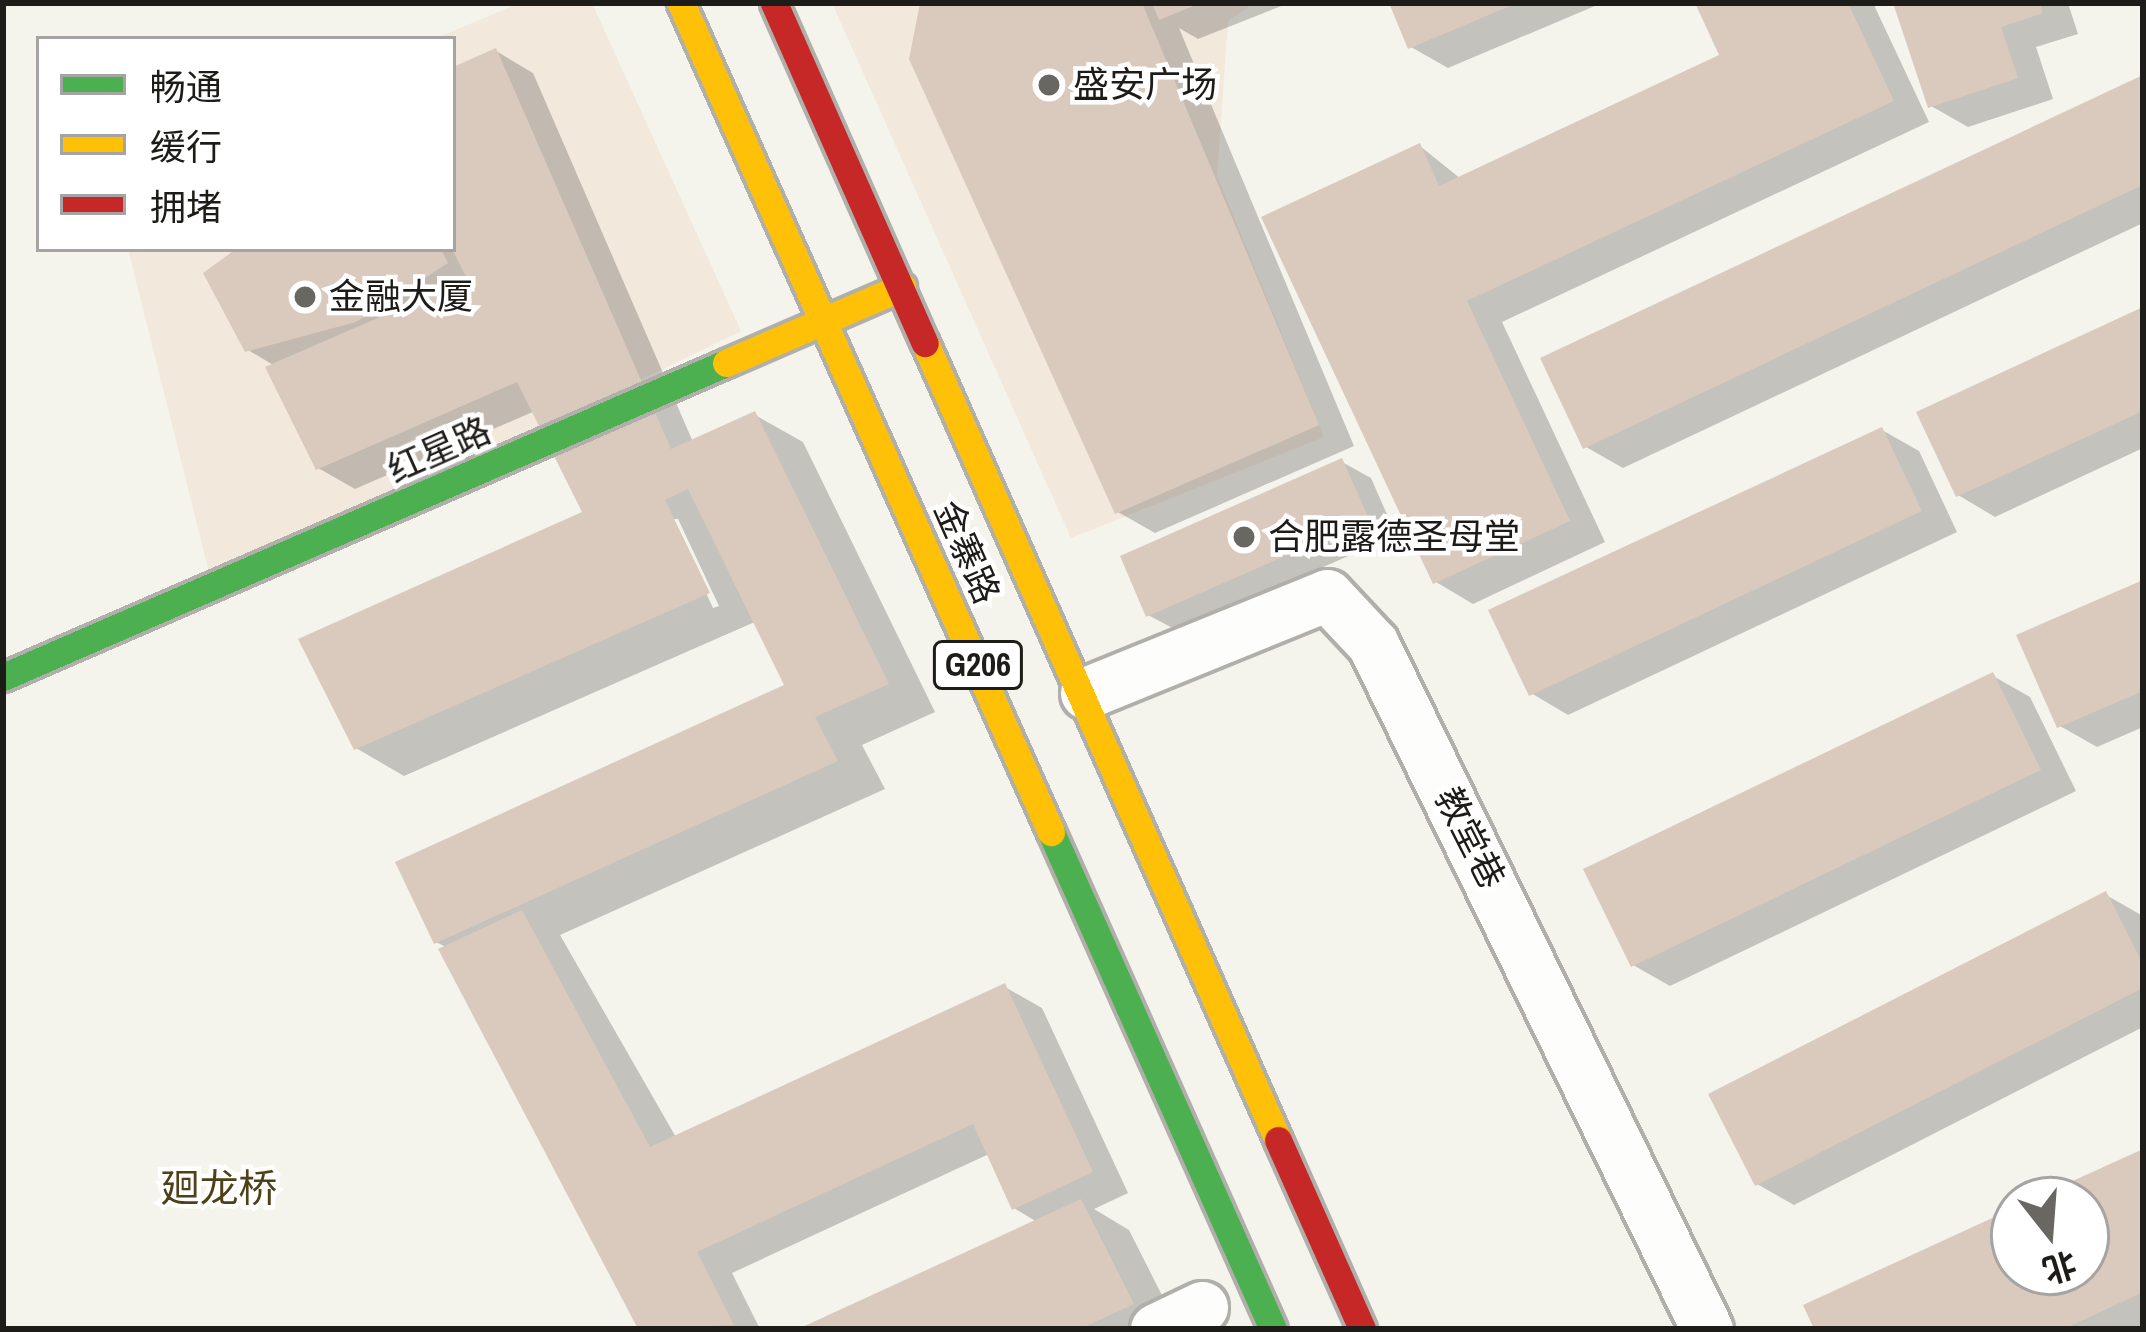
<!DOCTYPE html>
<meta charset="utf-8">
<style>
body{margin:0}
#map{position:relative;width:2146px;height:1332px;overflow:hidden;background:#f4f3ec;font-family:"Archivo Narrow","Noto Sans SC",sans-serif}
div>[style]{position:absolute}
.commercial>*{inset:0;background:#f3e8dc}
.shadow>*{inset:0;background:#0003}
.building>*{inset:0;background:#dacabe}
.roads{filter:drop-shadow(3px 0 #b0afaa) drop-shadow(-3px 0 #b0afaa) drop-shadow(0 3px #b0afaa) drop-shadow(0 -3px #b0afaa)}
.street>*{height:51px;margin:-25.5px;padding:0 25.5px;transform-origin:25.5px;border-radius:25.5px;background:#fdfdfc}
.fast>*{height:27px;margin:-13.5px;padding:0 13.5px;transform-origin:13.5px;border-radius:13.5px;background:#4caf50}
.slow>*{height:27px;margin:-13.5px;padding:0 13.5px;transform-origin:13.5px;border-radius:13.5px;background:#ffc107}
.jam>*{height:27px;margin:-13.5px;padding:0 13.5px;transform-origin:13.5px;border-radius:13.5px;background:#c62828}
.dots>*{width:33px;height:33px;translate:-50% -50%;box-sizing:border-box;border:6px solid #fff;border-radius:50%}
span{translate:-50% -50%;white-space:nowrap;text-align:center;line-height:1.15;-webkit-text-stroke:9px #fff;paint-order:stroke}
.shield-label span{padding:3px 9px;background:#fff;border:3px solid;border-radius:9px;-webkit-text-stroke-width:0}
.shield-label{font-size:33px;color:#1d1c18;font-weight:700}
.poi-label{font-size:36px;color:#1d1c18}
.left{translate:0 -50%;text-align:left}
.street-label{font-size:36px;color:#1d1c18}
.neighbourhood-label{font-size:39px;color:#4e4118}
.frame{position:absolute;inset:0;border:6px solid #1d1c18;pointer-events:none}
.legend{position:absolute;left:36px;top:36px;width:420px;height:216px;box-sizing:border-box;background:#fff;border:3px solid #a5a4a3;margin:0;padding:15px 21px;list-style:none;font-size:36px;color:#1d1c18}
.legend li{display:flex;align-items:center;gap:24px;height:60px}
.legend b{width:60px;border:3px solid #a5a4a3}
.north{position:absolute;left:1990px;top:1176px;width:120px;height:120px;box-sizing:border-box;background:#fff;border:3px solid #a5a4a3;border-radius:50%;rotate:163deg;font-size:33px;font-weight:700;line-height:48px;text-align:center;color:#1d1c18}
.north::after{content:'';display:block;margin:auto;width:42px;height:54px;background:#686762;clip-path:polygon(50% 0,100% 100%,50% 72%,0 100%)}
</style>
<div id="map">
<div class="commercial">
<i style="clip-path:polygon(520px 3px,592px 3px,741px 331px,213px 588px,128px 249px,453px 249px,453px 39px,434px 39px)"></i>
<i style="clip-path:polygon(832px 3px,1254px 3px,1228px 21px,1217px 176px,1324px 437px,1071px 538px)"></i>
</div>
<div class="shadow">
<i style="clip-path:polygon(923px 3px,1289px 3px,1198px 39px,1179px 28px,1354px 446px,1155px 533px,1118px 512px)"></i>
<i style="clip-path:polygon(1392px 3px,1602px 3px,1448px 68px,1411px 47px)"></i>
<i style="clip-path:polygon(1698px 3px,1873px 3px,1929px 122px,1502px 322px,1605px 542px,1473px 604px,1436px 582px,1420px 146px,1461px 179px,1723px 56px)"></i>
<i style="clip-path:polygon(1897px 3px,2068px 3px,2078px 34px,2036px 47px,2053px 99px,1968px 127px,1931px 106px)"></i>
<i style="clip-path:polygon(evenodd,496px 51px,533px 73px,693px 442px,755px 415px,803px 442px,935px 712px,862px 745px,885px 789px,560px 935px,677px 1139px,1005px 987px,1042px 1008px,1128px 1193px,1094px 1209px,1129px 1230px,1179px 1329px,799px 1329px,1037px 1222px,1014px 1208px,989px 1154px,732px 1273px,760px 1329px,641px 1329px,448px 948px,436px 942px,789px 687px,757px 621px,404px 776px,356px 748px,589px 512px,535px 411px,355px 489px,318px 468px,275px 366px,248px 350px,241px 249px,453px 249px,453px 70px,496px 51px,672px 519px,678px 519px,719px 606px,713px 608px,672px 519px)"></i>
<i style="clip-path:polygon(2143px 78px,2143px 223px,1623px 468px,1586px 447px)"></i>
<i style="clip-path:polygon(2143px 311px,2143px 448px,1995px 517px,1958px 495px)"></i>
<i style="clip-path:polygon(1882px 430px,1919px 451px,1957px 532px,1568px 715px,1531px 693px)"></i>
<i style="clip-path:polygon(1342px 462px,1371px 478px,1396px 535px,1178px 631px,1148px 615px)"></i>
<i style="clip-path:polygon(2143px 584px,2143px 727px,2097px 747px,2060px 726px)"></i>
<i style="clip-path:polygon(1993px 676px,2030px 697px,2076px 791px,1670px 986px,1633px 965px)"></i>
<i style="clip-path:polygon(2106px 895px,2143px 916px,2143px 1027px,1794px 1205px,1757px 1184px)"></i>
<i style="clip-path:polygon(2143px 1152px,2143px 1329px,1817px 1329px,2014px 1211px,2014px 1272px,2086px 1272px,2086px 1200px,2038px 1200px)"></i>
</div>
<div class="building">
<i style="clip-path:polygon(920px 3px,1142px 3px,1319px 425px,1115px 514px,909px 59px)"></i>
<i style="clip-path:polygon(1152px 3px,1201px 3px,1159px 20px)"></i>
<i style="clip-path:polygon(1389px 3px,1517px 3px,1408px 49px)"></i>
<i style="clip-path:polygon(1695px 3px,1848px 3px,1894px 101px,1467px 301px,1570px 521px,1433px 584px,1261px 217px,1420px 143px,1439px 186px,1719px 55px)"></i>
<i style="clip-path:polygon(1893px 3px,2040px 3px,2043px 13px,2001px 27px,2018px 78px,1928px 108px)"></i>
<i style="clip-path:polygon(496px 48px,671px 449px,755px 411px,889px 684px,815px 717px,838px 761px,434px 944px,395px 862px,784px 685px,688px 489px,665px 500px,710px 593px,354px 750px,298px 639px,582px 512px,517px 382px,316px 470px,265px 367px,467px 279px,453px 251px,453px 67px)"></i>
<i style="clip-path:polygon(2143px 75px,2143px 185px,1583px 449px,1540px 358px)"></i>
<i style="clip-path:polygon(236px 249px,441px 249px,448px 263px,356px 322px,245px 352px,203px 273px)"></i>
<i style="clip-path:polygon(2143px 307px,2143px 411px,1956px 497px,1916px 412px)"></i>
<i style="clip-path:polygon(1882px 427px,1922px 511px,1529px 696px,1488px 610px)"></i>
<i style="clip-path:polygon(1342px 458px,1369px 519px,1146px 617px,1120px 556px)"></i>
<i style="clip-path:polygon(2143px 580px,2143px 691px,2057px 728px,2016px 635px)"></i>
<i style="clip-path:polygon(1993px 672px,2041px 770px,1631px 967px,1583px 869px)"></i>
<i style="clip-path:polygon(2106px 891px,2143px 964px,2143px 988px,1755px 1186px,1708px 1094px)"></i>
<i style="clip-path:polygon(522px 910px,650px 1147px,1005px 983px,1093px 1172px,1012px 1210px,973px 1124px,697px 1252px,734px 1325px,638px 1329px,438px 949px)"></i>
<i style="clip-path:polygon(2143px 1149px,2143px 1292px,2064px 1329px,1814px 1329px,1803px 1305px,2014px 1208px,2014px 1272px,2086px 1272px,2086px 1200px,2031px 1200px)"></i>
<i style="clip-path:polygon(1081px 1199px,1134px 1304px,1080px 1329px,798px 1329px)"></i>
</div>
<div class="roads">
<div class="street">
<i style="left:1086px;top:693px;width:260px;rotate:-22.1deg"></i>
<i style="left:1327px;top:595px;width:67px;rotate:46.8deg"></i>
<i style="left:1373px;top:644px;width:762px;rotate:64.01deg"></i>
<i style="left:1156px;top:1329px;width:51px;rotate:-25.6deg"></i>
</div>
<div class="fast">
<i style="left:3px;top:677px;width:788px;rotate:-23.48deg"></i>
<i style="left:1051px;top:832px;width:544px;rotate:65.93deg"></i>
</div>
<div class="slow">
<i style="left:681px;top:3px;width:908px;rotate:65.95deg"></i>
<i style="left:925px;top:343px;width:872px;rotate:66.11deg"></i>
<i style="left:726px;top:363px;width:192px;rotate:-23.4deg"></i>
</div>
<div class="jam">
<i style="left:774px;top:3px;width:372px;rotate:66.1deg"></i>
<i style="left:1278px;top:1140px;width:207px;rotate:66deg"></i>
</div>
</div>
<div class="dots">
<i style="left:1049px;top:85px;background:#686762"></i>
<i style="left:305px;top:297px;background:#686762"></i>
<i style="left:1244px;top:537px;background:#686762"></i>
</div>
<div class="shield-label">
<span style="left:978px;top:665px">G206</span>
</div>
<div class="poi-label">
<span class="left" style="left:1073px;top:85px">盛安广场</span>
<span class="left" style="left:329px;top:297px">金融大厦</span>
<span class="left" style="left:1268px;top:537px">合肥露德圣母堂</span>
</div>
<div class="street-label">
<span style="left:439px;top:450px;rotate:-24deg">红星路</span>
<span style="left:967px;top:552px;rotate:66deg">金寨路</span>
<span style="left:1470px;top:838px;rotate:63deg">教堂巷</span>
</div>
<div class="neighbourhood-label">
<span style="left:219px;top:1188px">廻龙桥</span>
</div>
<div class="frame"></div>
<ul class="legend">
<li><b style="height:15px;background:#4caf50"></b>畅通</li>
<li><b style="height:15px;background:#ffc107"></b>缓行</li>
<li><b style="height:15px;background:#c62828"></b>拥堵</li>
</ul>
<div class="north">北</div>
</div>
